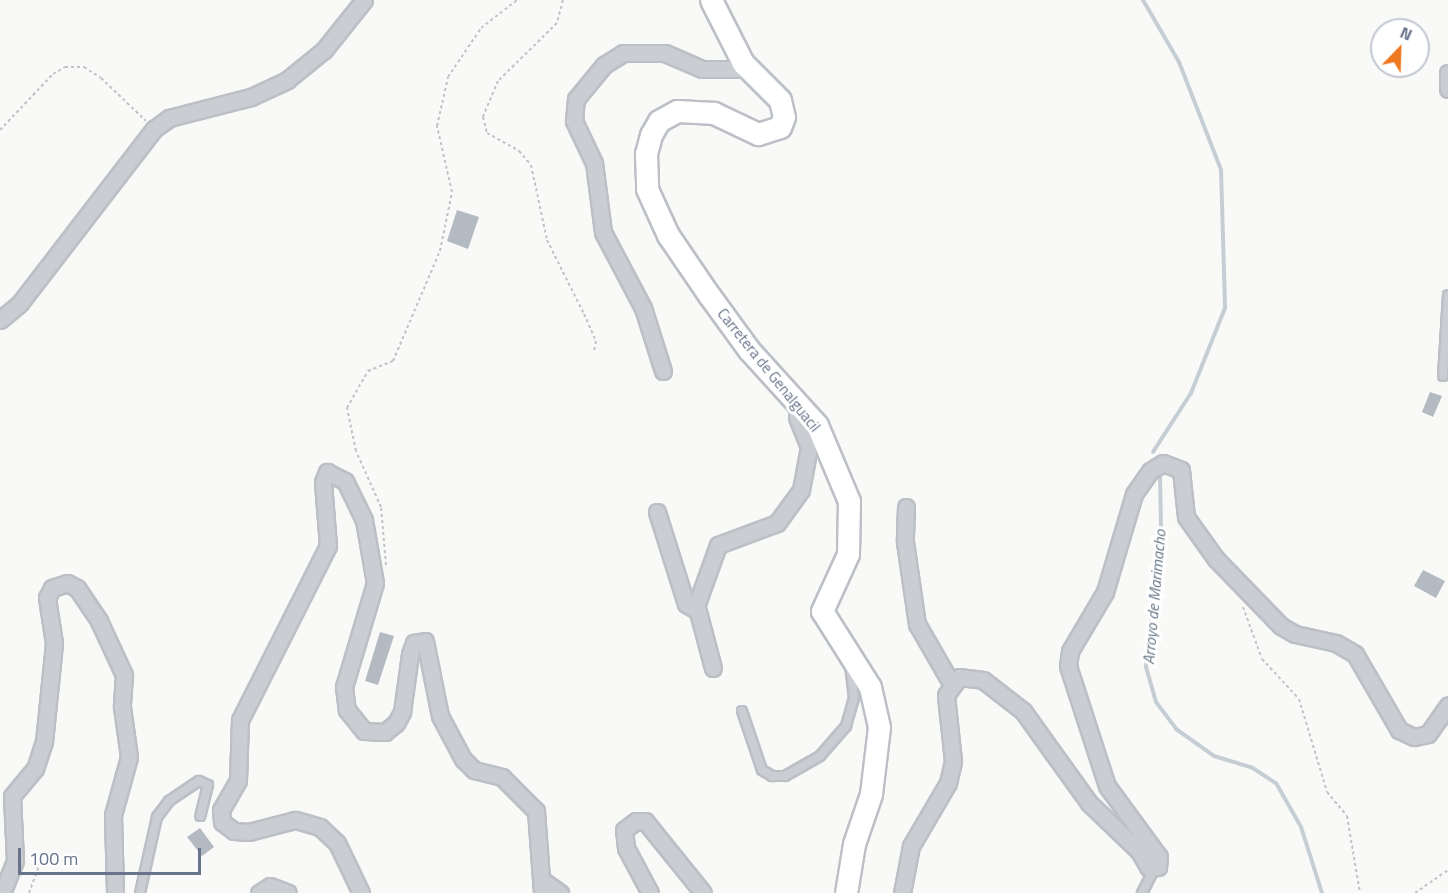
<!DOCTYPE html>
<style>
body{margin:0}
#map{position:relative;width:1448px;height:893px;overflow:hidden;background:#f9faf8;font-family:"Titillium Web",sans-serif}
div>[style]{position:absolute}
.stream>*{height:4px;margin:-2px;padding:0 2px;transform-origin:2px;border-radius:2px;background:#c6ced5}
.building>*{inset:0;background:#b4bac2}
.path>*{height:2px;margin-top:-1px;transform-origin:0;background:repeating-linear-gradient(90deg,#c1c3c6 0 3px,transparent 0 6px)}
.roads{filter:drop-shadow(2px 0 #bcc0c6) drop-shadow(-2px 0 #bcc0c6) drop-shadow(0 2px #bcc0c6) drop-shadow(0 -2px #bcc0c6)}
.lane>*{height:8px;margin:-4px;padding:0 4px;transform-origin:4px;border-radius:4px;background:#cacdd1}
.street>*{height:15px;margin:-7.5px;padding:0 7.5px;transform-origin:7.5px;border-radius:7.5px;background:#cacdd1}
.secondary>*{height:21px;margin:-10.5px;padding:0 10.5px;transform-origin:10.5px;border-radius:10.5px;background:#fff}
span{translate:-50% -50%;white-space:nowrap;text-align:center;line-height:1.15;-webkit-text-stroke:6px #fff;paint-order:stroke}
.street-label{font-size:15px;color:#67748b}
.water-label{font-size:16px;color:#637585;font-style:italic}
.north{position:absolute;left:1370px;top:18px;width:60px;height:60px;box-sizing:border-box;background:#fff;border:2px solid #c2c7d1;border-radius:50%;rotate:23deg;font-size:16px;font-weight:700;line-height:24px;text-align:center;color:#67748b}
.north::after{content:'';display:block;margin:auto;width:21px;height:27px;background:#ef7922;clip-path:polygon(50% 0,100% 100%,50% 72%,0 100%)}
.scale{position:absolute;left:18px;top:848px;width:183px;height:27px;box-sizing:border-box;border:3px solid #67748b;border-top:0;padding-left:8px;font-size:18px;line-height:21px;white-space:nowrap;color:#67748b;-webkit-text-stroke:4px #fff;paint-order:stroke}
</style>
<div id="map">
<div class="stream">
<i style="left:1143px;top:0;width:72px;rotate:59.9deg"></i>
<i style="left:1179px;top:62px;width:116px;rotate:68.7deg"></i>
<i style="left:1221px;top:170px;width:138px;rotate:88.3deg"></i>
<i style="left:1225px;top:308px;width:92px;rotate:111.8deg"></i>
<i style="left:1191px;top:393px;width:70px;rotate:122.8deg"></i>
<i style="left:1160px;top:475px;width:52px;rotate:88.9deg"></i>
<i style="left:1161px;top:527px;width:141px;rotate:96.1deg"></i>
<i style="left:1146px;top:667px;width:36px;rotate:74deg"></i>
<i style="left:1156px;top:702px;width:34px;rotate:53deg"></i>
<i style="left:1176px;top:729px;width:47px;rotate:35.4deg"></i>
<i style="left:1214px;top:756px;width:39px;rotate:17deg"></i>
<i style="left:1251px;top:767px;width:30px;rotate:33deg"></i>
<i style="left:1276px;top:783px;width:51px;rotate:60.4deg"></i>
<i style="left:1301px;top:827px;width:69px;rotate:72.3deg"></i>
</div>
<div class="building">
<i style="clip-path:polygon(457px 210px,479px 217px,468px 249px,447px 241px)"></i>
<i style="clip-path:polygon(1430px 392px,1442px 396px,1433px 417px,1422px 412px)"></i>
<i style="clip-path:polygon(1423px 570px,1445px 581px,1436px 598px,1414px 586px)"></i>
<i style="clip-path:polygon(380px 632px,394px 636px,378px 685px,365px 681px)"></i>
<i style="clip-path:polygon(200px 828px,214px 847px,202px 856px,187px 837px)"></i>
</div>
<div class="path">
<i style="left:563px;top:0;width:24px;rotate:105deg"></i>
<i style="left:557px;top:23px;width:83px;rotate:135.5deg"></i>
<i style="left:498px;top:81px;width:39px;rotate:113deg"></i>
<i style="left:483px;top:117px;width:16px;rotate:76deg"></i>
<i style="left:487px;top:133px;width:37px;rotate:29deg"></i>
<i style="left:519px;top:151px;width:18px;rotate:49deg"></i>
<i style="left:531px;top:165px;width:77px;rotate:78deg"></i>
<i style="left:547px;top:240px;width:83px;rotate:63.4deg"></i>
<i style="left:584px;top:314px;width:30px;rotate:66deg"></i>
<i style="left:596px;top:341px;width:10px;rotate:101deg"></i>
<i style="left:0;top:130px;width:77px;rotate:-46.6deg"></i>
<i style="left:53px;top:74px;width:14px;rotate:-30deg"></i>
<i style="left:65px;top:67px;width:19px"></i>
<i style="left:84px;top:67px;width:20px;rotate:33deg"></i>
<i style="left:101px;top:78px;width:62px;rotate:43.7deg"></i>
<i style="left:386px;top:565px;width:58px;rotate:-94.9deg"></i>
<i style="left:381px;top:507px;width:61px;rotate:-114.1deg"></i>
<i style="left:356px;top:451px;width:44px;rotate:-101.8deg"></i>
<i style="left:347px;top:408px;width:43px;rotate:-60.4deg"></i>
<i style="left:368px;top:371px;width:27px;rotate:-22deg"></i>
<i style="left:393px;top:361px;width:120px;rotate:-66.9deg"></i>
<i style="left:440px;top:251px;width:60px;rotate:-78.5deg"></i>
<i style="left:452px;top:192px;width:68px;rotate:-102.8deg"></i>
<i style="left:437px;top:126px;width:50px;rotate:-77.3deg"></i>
<i style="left:448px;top:77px;width:59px;rotate:-56deg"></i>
<i style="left:481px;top:28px;width:46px;rotate:-37.9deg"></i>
<i style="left:1243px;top:607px;width:55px;rotate:69.9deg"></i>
<i style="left:1262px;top:659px;width:54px;rotate:47.2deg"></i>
<i style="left:1299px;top:699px;width:97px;rotate:73.2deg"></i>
<i style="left:1327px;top:792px;width:31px;rotate:50deg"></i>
<i style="left:1347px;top:816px;width:78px;rotate:80.4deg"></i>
<i style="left:29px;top:893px;width:40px;rotate:-69.8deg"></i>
<i style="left:1415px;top:893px;width:40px;rotate:-34.9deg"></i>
</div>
<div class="roads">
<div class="lane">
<i style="left:1443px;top:376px;width:81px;rotate:-86.5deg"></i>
<i style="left:742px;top:711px;width:62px;rotate:71.3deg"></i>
<i style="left:762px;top:770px;width:12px;rotate:31deg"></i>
<i style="left:772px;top:776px;width:13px"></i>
<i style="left:785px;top:776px;width:40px;rotate:-29.7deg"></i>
<i style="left:820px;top:756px;width:40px;rotate:-49deg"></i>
<i style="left:846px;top:726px;width:29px;rotate:-74deg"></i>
<i style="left:854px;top:698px;width:38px;rotate:-97deg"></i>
<i style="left:140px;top:893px;width:78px;rotate:-77.4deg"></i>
<i style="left:157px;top:817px;width:20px;rotate:-53deg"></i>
<i style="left:169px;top:801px;width:36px;rotate:-34deg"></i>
<i style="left:199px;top:781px;width:10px;rotate:24deg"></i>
<i style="left:208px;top:785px;width:32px;rotate:104deg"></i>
<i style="left:1142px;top:893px;width:27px;rotate:-63deg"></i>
</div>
<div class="street">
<i style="left:1448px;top:73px;width:16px;rotate:90deg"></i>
<i style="left:0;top:320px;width:26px;rotate:-40deg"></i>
<i style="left:20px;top:303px;width:220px;rotate:-52.4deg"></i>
<i style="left:154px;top:129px;width:19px;rotate:-36deg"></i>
<i style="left:169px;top:118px;width:85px;rotate:-14.4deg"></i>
<i style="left:251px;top:97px;width:40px;rotate:-25deg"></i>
<i style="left:287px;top:80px;width:48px;rotate:-39deg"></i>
<i style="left:324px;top:50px;width:64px;rotate:-51.3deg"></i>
<i style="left:663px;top:371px;width:66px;rotate:-107.6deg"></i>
<i style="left:643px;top:308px;width:86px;rotate:-117.8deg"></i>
<i style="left:603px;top:232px;width:70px;rotate:-97.4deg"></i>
<i style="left:594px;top:163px;width:47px;rotate:-115.5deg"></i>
<i style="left:574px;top:121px;width:22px;rotate:-85deg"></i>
<i style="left:576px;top:99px;width:44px;rotate:-50.5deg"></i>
<i style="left:604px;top:65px;width:22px;rotate:-32deg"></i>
<i style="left:623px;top:53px;width:42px"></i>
<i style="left:665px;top:53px;width:40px;rotate:23.4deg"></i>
<i style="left:702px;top:69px;width:47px"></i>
<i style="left:906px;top:507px;width:35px;rotate:92deg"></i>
<i style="left:905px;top:542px;width:83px;rotate:81.7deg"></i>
<i style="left:917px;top:624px;width:68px;rotate:60deg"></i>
<i style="left:657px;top:512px;width:96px;rotate:72.5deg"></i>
<i style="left:686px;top:604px;width:10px;rotate:29deg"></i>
<i style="left:695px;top:609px;width:68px;rotate:-70.2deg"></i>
<i style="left:718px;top:545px;width:63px;rotate:-20.4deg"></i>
<i style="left:777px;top:523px;width:41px;rotate:-54deg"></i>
<i style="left:801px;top:490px;width:44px;rotate:-79.5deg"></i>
<i style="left:809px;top:447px;width:32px;rotate:-112deg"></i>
<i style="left:797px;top:417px;width:14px;rotate:-73deg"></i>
<i style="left:697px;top:608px;width:62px;rotate:75.1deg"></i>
<i style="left:543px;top:881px;width:21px;rotate:35deg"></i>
<i style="left:2px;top:893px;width:35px;rotate:-68deg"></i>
<i style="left:15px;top:860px;width:64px;rotate:-92.7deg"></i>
<i style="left:12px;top:796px;width:35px;rotate:-50deg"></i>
<i style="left:35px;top:769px;width:28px;rotate:-72deg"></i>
<i style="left:44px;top:742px;width:100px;rotate:-84.2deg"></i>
<i style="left:54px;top:643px;width:46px;rotate:-98.8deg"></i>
<i style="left:47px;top:598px;width:11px;rotate:-63deg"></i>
<i style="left:52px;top:588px;width:16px;rotate:-18deg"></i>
<i style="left:67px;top:583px;width:11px;rotate:27deg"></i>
<i style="left:77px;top:588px;width:40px;rotate:56deg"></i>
<i style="left:99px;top:621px;width:60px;rotate:65.2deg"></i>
<i style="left:124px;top:675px;width:32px;rotate:94deg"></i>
<i style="left:122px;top:707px;width:50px;rotate:82deg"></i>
<i style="left:129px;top:757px;width:60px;rotate:105.4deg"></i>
<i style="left:113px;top:815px;width:78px;rotate:88.5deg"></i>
<i style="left:259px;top:893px;width:13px;rotate:-32deg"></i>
<i style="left:270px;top:886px;width:19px;rotate:21deg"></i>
<i style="left:361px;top:893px;width:55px;rotate:-115.6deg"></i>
<i style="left:337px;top:843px;width:23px;rotate:-137deg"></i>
<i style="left:320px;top:827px;width:26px;rotate:-164deg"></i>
<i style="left:295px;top:820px;width:48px;rotate:165.4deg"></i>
<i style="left:249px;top:832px;width:15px;rotate:-176deg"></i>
<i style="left:234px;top:831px;width:15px;rotate:-143deg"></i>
<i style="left:222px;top:822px;width:12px;rotate:-95deg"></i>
<i style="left:221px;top:810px;width:34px;rotate:-60deg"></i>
<i style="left:238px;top:780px;width:60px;rotate:-88.1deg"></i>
<i style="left:240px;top:720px;width:195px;rotate:-63.2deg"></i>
<i style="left:328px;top:546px;width:64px;rotate:-94.5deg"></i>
<i style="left:323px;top:482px;width:11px;rotate:-68deg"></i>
<i style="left:327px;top:472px;width:20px;rotate:27deg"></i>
<i style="left:345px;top:481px;width:43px;rotate:64deg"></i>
<i style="left:364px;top:520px;width:64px;rotate:80.1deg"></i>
<i style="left:375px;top:583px;width:109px;rotate:106.6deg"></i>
<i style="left:344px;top:687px;width:23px;rotate:83deg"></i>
<i style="left:347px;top:710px;width:27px;rotate:51deg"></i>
<i style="left:364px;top:731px;width:21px;rotate:3deg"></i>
<i style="left:385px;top:732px;width:14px;rotate:-39deg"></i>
<i style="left:396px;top:723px;width:13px;rotate:-61deg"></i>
<i style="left:402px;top:712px;width:59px;rotate:-82.1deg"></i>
<i style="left:410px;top:654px;width:12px;rotate:-70deg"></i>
<i style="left:414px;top:643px;width:11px;rotate:-10deg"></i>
<i style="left:425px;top:641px;width:76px;rotate:78.7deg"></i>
<i style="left:440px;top:716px;width:49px;rotate:61.9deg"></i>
<i style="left:463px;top:759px;width:16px;rotate:45deg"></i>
<i style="left:474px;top:770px;width:29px;rotate:14deg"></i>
<i style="left:502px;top:777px;width:48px;rotate:45deg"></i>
<i style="left:536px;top:811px;width:82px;rotate:85.8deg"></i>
<i style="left:650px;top:893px;width:51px;rotate:-118.1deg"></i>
<i style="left:626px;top:848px;width:18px;rotate:-96deg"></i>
<i style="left:624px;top:830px;width:15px;rotate:-37deg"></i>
<i style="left:636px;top:821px;width:9px"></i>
<i style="left:645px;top:821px;width:92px;rotate:51.1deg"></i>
<i style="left:902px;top:893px;width:48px;rotate:-79.2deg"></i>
<i style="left:911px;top:846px;width:73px;rotate:-59.6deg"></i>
<i style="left:948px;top:783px;width:23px;rotate:-77deg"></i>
<i style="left:953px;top:761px;width:66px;rotate:-96.1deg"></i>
<i style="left:946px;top:695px;width:22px;rotate:-54deg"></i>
<i style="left:959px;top:677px;width:24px;rotate:7deg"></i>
<i style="left:983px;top:680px;width:51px;rotate:37.8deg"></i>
<i style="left:1023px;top:711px;width:113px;rotate:54.3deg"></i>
<i style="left:1089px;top:803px;width:69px;rotate:43.8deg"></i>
<i style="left:1139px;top:851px;width:20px;rotate:60deg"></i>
<i style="left:1149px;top:868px;width:9px;rotate:-6deg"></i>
<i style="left:1158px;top:867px;width:10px;rotate:-84deg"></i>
<i style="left:1159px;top:857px;width:88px;rotate:-126.2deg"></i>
<i style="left:1107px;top:786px;width:126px;rotate:-108deg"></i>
<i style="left:1068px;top:666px;width:15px;rotate:-82deg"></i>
<i style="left:1070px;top:651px;width:69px;rotate:-59.3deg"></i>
<i style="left:1105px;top:592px;width:102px;rotate:-73.5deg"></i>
<i style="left:1134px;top:494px;width:28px;rotate:-55deg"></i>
<i style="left:1150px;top:471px;width:15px;rotate:-32deg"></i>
<i style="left:1163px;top:463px;width:19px;rotate:21deg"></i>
<i style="left:1181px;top:470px;width:47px;rotate:83.9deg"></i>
<i style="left:1186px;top:517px;width:52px;rotate:54.5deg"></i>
<i style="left:1216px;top:559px;width:93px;rotate:45.9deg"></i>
<i style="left:1281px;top:626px;width:16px;rotate:30deg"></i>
<i style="left:1295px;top:634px;width:42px;rotate:12.4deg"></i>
<i style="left:1336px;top:643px;width:22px;rotate:30deg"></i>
<i style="left:1355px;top:654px;width:88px;rotate:59.9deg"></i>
<i style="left:1399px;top:730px;width:17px;rotate:25deg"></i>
<i style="left:1414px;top:737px;width:14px;rotate:-12deg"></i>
<i style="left:1428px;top:734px;width:35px;rotate:-55deg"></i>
</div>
<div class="secondary">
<i style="left:711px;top:0;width:71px;rotate:63.1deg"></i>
<i style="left:743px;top:63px;width:52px;rotate:45deg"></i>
<i style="left:780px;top:100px;width:17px;rotate:77deg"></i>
<i style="left:784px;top:117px;width:11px;rotate:112deg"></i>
<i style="left:780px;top:127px;width:23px;rotate:162deg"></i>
<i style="left:758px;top:134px;width:49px;rotate:-154.5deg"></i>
<i style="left:714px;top:113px;width:37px;rotate:-177deg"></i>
<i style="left:677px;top:111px;width:21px;rotate:151deg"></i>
<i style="left:659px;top:121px;width:16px;rotate:120deg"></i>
<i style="left:651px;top:135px;width:20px;rotate:105deg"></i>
<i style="left:646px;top:154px;width:35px;rotate:88deg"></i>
<i style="left:647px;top:189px;width:51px;rotate:65.5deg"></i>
<i style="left:668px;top:235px;width:73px;rotate:55.7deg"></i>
<i style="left:709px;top:295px;width:68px;rotate:54deg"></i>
<i style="left:749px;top:350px;width:101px;rotate:47.8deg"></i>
<i style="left:817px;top:425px;width:82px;rotate:67.2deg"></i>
<i style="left:849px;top:501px;width:53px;rotate:91.1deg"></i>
<i style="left:848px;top:554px;width:63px;rotate:114.5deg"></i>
<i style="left:822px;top:611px;width:90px;rotate:57.7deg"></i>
<i style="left:870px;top:687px;width:41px;rotate:77.3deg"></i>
<i style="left:879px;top:727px;width:67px;rotate:96.8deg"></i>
<i style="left:871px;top:794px;width:53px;rotate:108.8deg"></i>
<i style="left:854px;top:844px;width:50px;rotate:99.3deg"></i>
</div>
</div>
<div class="street-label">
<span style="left:769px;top:370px;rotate:51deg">Carretera de Genalguacil</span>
</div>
<div class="water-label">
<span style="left:1154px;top:597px;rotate:-85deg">Arroyo de Marimacho</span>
</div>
<div class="north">N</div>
<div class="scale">100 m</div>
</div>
